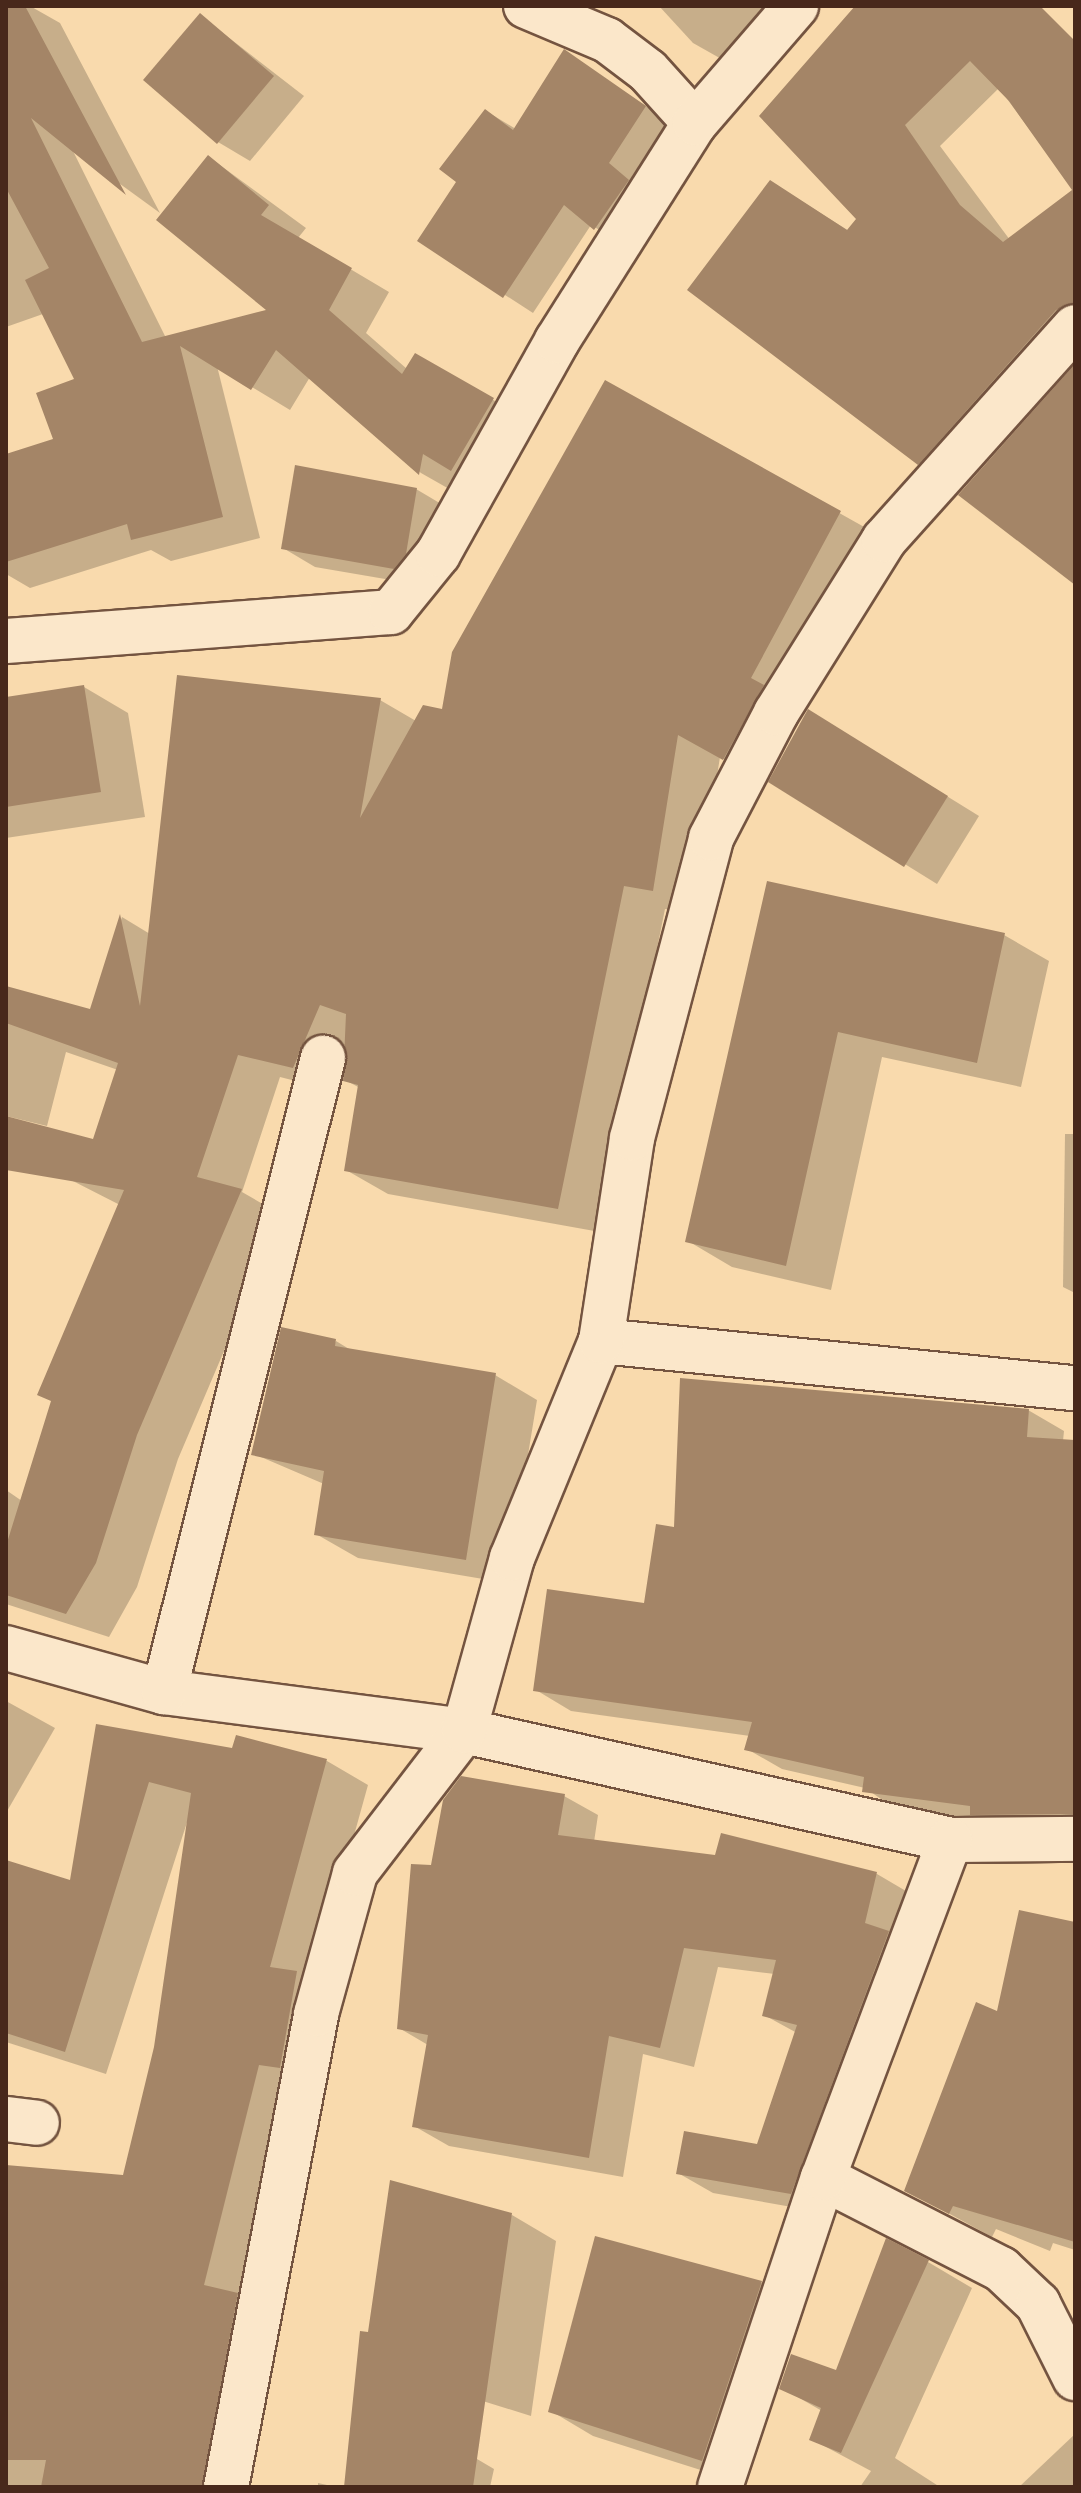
<!DOCTYPE html>
<style>
body{margin:0}
#map{position:relative;width:1081px;height:2493px;overflow:hidden;background:#f9daad;font-family:Alegreya,serif}
div>[style]{position:absolute}
.shadow>*{inset:0;background:#0003}
.building>*{inset:0;background:#a48567}
.roads{filter:drop-shadow(2px 0 #745440) drop-shadow(-2px 0 #745440) drop-shadow(0 2px #745440) drop-shadow(0 -2px #745440)}
.minor>*{height:44px;margin:-22px;padding:0 22px;transform-origin:22px;border-radius:22px;background:#fbe7ca}
span{translate:-50% -50%;white-space:nowrap;text-align:center;line-height:1.15;-webkit-text-stroke:6px #fbe7ca;paint-order:stroke}
.frame{position:absolute;inset:0;border:8px solid #48281b;pointer-events:none}
</style>
<div id="map">
<div class="shadow">
<i style="clip-path:polygon(13px 6px,30px 6px,60px 23px,160px 213px,72px 149px,166px 338px,271px 311px,209px 157px,306px 228px,298px 238px,389px 292px,366px 333px,407px 369px,416px 355px,531px 422px,458px 494px,421px 473px,310px 377px,290px 410px,217px 366px,260px 538px,171px 561px,151px 550px,30px 588px,6px 574px,6px 456px,56px 440px,76px 380px,43px 314px,6px 327px,6px 10px)"></i>
<i style="clip-path:polygon(659px 6px,793px 6px,732px 65px,693px 43px)"></i>
<i style="clip-path:polygon(861px 6px,1011px 6px,1075px 71px,1075px 191px,999px 88px,940px 146px,1010px 240px,1075px 191px,1075px 342px,955px 484px,919px 463px,771px 182px,849px 231px,859px 219px)"></i>
<i style="clip-path:polygon(201px 16px,304px 96px,250px 161px,218px 142px)"></i>
<i style="clip-path:polygon(565px 52px,674px 125px,625px 245px,591px 225px,533px 313px,420px 240px,459px 182px,486px 111px,516px 129px)"></i>
<i style="clip-path:polygon(606px 382px,882px 537px,791px 703px,804px 711px,765px 782px,720px 757px,695px 914px,665px 909px,600px 1232px,388px 1194px,346px 1170px,360px 1088px,345px 1080px,345px 1067px,335px 1091px,280px 1077px,242px 1192px,282px 1215px,178px 1459px,137px 1587px,109px 1637px,6px 1604px,6px 1490px,22px 1501px,120px 1205px,69px 1179px,94px 1141px,118px 1070px,66px 1052px,47px 1126px,6px 1116px,6px 988px,91px 1011px,122px 917px,150px 934px,380px 700px,416px 721px,444px 711px)"></i>
<i style="clip-path:polygon(416px 489px,448px 508px,426px 586px,315px 567px,283px 548px)"></i>
<i style="clip-path:polygon(84px 687px,128px 713px,145px 817px,6px 838px,6px 699px)"></i>
<i style="clip-path:polygon(840px 730px,979px 816px,937px 884px,771px 781px)"></i>
<i style="clip-path:polygon(768px 884px,1004px 935px,1049px 961px,1021px 1087px,882px 1057px,831px 1290px,732px 1267px,688px 1241px)"></i>
<i style="clip-path:polygon(1065px 1134px,1075px 1134px,1075px 1293px,1063px 1287px)"></i>
<i style="clip-path:polygon(336px 1341px,354px 1352px,495px 1375px,537px 1400px,507px 1583px,358px 1558px,316px 1534px,324px 1484px,254px 1454px)"></i>
<i style="clip-path:polygon(1028px 1410px,1064px 1431px,1063px 1441px,1075px 1442px,1075px 1834px,900px 1812px,865px 1788px,782px 1769px,747px 1749px,750px 1736px,571px 1711px,536px 1690px,646px 1606px,676px 1529px)"></i>
<i style="clip-path:polygon(6px 1701px,55px 1728px,6px 1813px)"></i>
<i style="clip-path:polygon(237px 1737px,327px 1761px,368px 1785px,313px 1983px,246px 2487px,6px 2487px,6px 2167px,124px 2177px,156px 2048px,190px 1813px,106px 2074px,6px 2042px,6px 1891px,71px 1882px,95px 1738px,234px 1750px)"></i>
<i style="clip-path:polygon(564px 1796px,598px 1815px,594px 1842px,717px 1857px,723px 1835px,877px 1874px,911px 1894px,826px 2213px,713px 2193px,678px 2173px,758px 2146px,797px 2033px,764px 2015px,775px 1974px,718px 1967px,694px 2067px,643px 2054px,623px 2177px,449px 2146px,414px 2126px,428px 2045px,399px 2028px,433px 1868px)"></i>
<i style="clip-path:polygon(1075px 1924px,1075px 2250px,1053px 2243px,1050px 2251px,996px 2229px,992px 2237px,906px 2190px,999px 2013px)"></i>
<i style="clip-path:polygon(512px 2215px,556px 2241px,531px 2416px,473px 2398px,455px 2446px,494px 2469px,490px 2487px,346px 2487px,370px 2334px)"></i>
<i style="clip-path:polygon(596px 2238px,762px 2283px,804px 2307px,745px 2484px,593px 2436px,551px 2411px)"></i>
<i style="clip-path:polygon(928px 2262px,972px 2288px,895px 2458px,940px 2487px,860px 2487px,871px 2471px,811px 2439px,822px 2411px,782px 2388px,837px 2372px)"></i>
<i style="clip-path:polygon(1075px 2434px,1075px 2487px,1019px 2487px)"></i>
<i style="clip-path:polygon(318px 2483px,336px 2487px,318px 2487px)"></i>
</div>
<div class="building">
<i style="clip-path:polygon(6px 6px,25px 6px,126px 195px,31px 118px,142px 342px,266px 310px,156px 220px,208px 155px,269px 205px,261px 215px,352px 268px,329px 310px,402px 374px,415px 353px,494px 398px,451px 471px,423px 454px,419px 475px,276px 350px,251px 390px,180px 346px,223px 517px,131px 540px,127px 524px,6px 562px,6px 454px,53px 439px,36px 393px,74px 379px,25px 280px,49px 268px,6px 188px)"></i>
<i style="clip-path:polygon(evenodd,855px 6px,1040px 6px,1075px 41px,1075px 303px,1056px 310px,918px 465px,687px 290px,770px 180px,847px 230px,856px 219px,759px 116px,855px 6px,970px 61px,1009px 101px,1072px 190px,1003px 242px,960px 205px,905px 125px,970px 61px)"></i>
<i style="clip-path:polygon(200px 13px,274px 76px,217px 144px,143px 80px)"></i>
<i style="clip-path:polygon(564px 49px,646px 106px,609px 163px,629px 180px,594px 230px,564px 205px,503px 298px,417px 241px,456px 182px,439px 169px,485px 109px,513px 130px)"></i>
<i style="clip-path:polygon(1075px 364px,1075px 585px,958px 495px)"></i>
<i style="clip-path:polygon(605px 380px,841px 511px,751px 678px,764px 685px,723px 760px,678px 735px,653px 891px,624px 886px,558px 1209px,344px 1171px,358px 1085px,343px 1081px,346px 1014px,320px 1005px,293px 1068px,238px 1055px,197px 1177px,242px 1189px,137px 1435px,96px 1563px,66px 1614px,6px 1595px,6px 1546px,51px 1401px,37px 1395px,124px 1190px,6px 1170px,6px 1116px,93px 1139px,118px 1063px,6px 1023px,6px 986px,90px 1009px,120px 914px,140px 1006px,177px 675px,381px 698px,360px 818px,423px 705px,442px 709px,452px 652px)"></i>
<i style="clip-path:polygon(295px 465px,417px 488px,406px 554px,394px 569px,281px 549px)"></i>
<i style="clip-path:polygon(84px 685px,101px 792px,6px 807px,6px 697px)"></i>
<i style="clip-path:polygon(808px 709px,948px 796px,904px 867px,768px 782px)"></i>
<i style="clip-path:polygon(767px 881px,1005px 933px,977px 1063px,838px 1032px,786px 1266px,685px 1242px)"></i>
<i style="clip-path:polygon(281px 1327px,336px 1339px,335px 1346px,496px 1373px,466px 1560px,314px 1535px,324px 1471px,251px 1455px)"></i>
<i style="clip-path:polygon(680px 1378px,1029px 1409px,1027px 1437px,1075px 1440px,1075px 1814px,970px 1815px,970px 1806px,862px 1792px,864px 1777px,744px 1750px,752px 1722px,533px 1691px,547px 1589px,644px 1603px,656px 1524px,674px 1527px)"></i>
<i style="clip-path:polygon(96px 1724px,232px 1748px,236px 1735px,327px 1759px,270px 1967px,297px 1971px,280px 2068px,259px 2065px,204px 2285px,238px 2293px,202px 2487px,41px 2487px,46px 2460px,6px 2460px,6px 2165px,123px 2175px,154px 2047px,191px 1793px,149px 1782px,65px 2052px,6px 2033px,6px 1860px,70px 1880px)"></i>
<i style="clip-path:polygon(461px 1776px,565px 1794px,558px 1835px,715px 1855px,721px 1833px,877px 1872px,865px 1923px,889px 1931px,791px 2194px,676px 2174px,684px 2131px,757px 2144px,797px 2025px,762px 2016px,776px 1960px,684px 1948px,660px 2048px,609px 2036px,589px 2158px,412px 2127px,428px 2035px,397px 2029px,411px 1864px,431px 1865px,443px 1800px)"></i>
<i style="clip-path:polygon(1019px 1910px,1075px 1922px,1075px 2242px,953px 2206px,949px 2214px,904px 2191px,976px 2002px,997px 2011px)"></i>
<i style="clip-path:polygon(390px 2180px,512px 2213px,473px 2487px,344px 2487px,360px 2331px,368px 2332px)"></i>
<i style="clip-path:polygon(595px 2236px,762px 2281px,702px 2461px,548px 2412px)"></i>
<i style="clip-path:polygon(886px 2238px,929px 2260px,841px 2453px,809px 2440px,821px 2408px,779px 2389px,791px 2354px,836px 2370px)"></i>
</div>
<div class="roads">
<div class="minor">
<i style="left:526px;top:6px;width:88px;rotate:22.8deg"></i>
<i style="left:607px;top:40px;width:51px;rotate:37.1deg"></i>
<i style="left:648px;top:71px;width:70px;rotate:47.9deg"></i>
<i style="left:6px;top:641px;width:386px;rotate:-4.3deg"></i>
<i style="left:391px;top:612px;width:75px;rotate:-51deg"></i>
<i style="left:438px;top:554px;width:244px;rotate:-60.8deg"></i>
<i style="left:557px;top:341px;width:258px;rotate:-57.7deg"></i>
<i style="left:695px;top:123px;width:155px;rotate:-49.2deg"></i>
<i style="left:601px;top:1341px;width:476px;rotate:5.7deg"></i>
<i style="left:6px;top:1648px;width:164px;rotate:15.6deg"></i>
<i style="left:164px;top:1692px;width:303px;rotate:7.4deg"></i>
<i style="left:464px;top:1731px;width:498px;rotate:12.6deg"></i>
<i style="left:950px;top:1840px;width:125px;rotate:-0.5deg"></i>
<i style="left:164px;top:1692px;width:654px;rotate:-75.92deg"></i>
<i style="left:6px;top:2119px;width:31px;rotate:7deg"></i>
<i style="left:823px;top:2178px;width:200px;rotate:27.1deg"></i>
<i style="left:1001px;top:2269px;width:51px;rotate:43.4deg"></i>
<i style="left:1038px;top:2304px;width:83px;rotate:63.4deg"></i>
<i style="left:226px;top:2487px;width:481px;rotate:-79.2deg"></i>
<i style="left:316px;top:2014px;width:146px;rotate:-74.5deg"></i>
<i style="left:355px;top:1873px;width:179px;rotate:-52.5deg"></i>
<i style="left:464px;top:1731px;width:180px;rotate:-74.5deg"></i>
<i style="left:512px;top:1558px;width:235px;rotate:-67.7deg"></i>
<i style="left:601px;top:1341px;width:205px;rotate:-81.3deg"></i>
<i style="left:632px;top:1138px;width:310px;rotate:-75.2deg"></i>
<i style="left:711px;top:838px;width:141px;rotate:-62.5deg"></i>
<i style="left:776px;top:713px;width:204px;rotate:-58deg"></i>
<i style="left:884px;top:540px;width:286px;rotate:-48.1deg"></i>
<i style="left:720px;top:2487px;width:326px;rotate:-71.6deg"></i>
<i style="left:823px;top:2178px;width:361px;rotate:-69.4deg"></i>
</div>
</div>
<div class="frame"></div>
</div>
